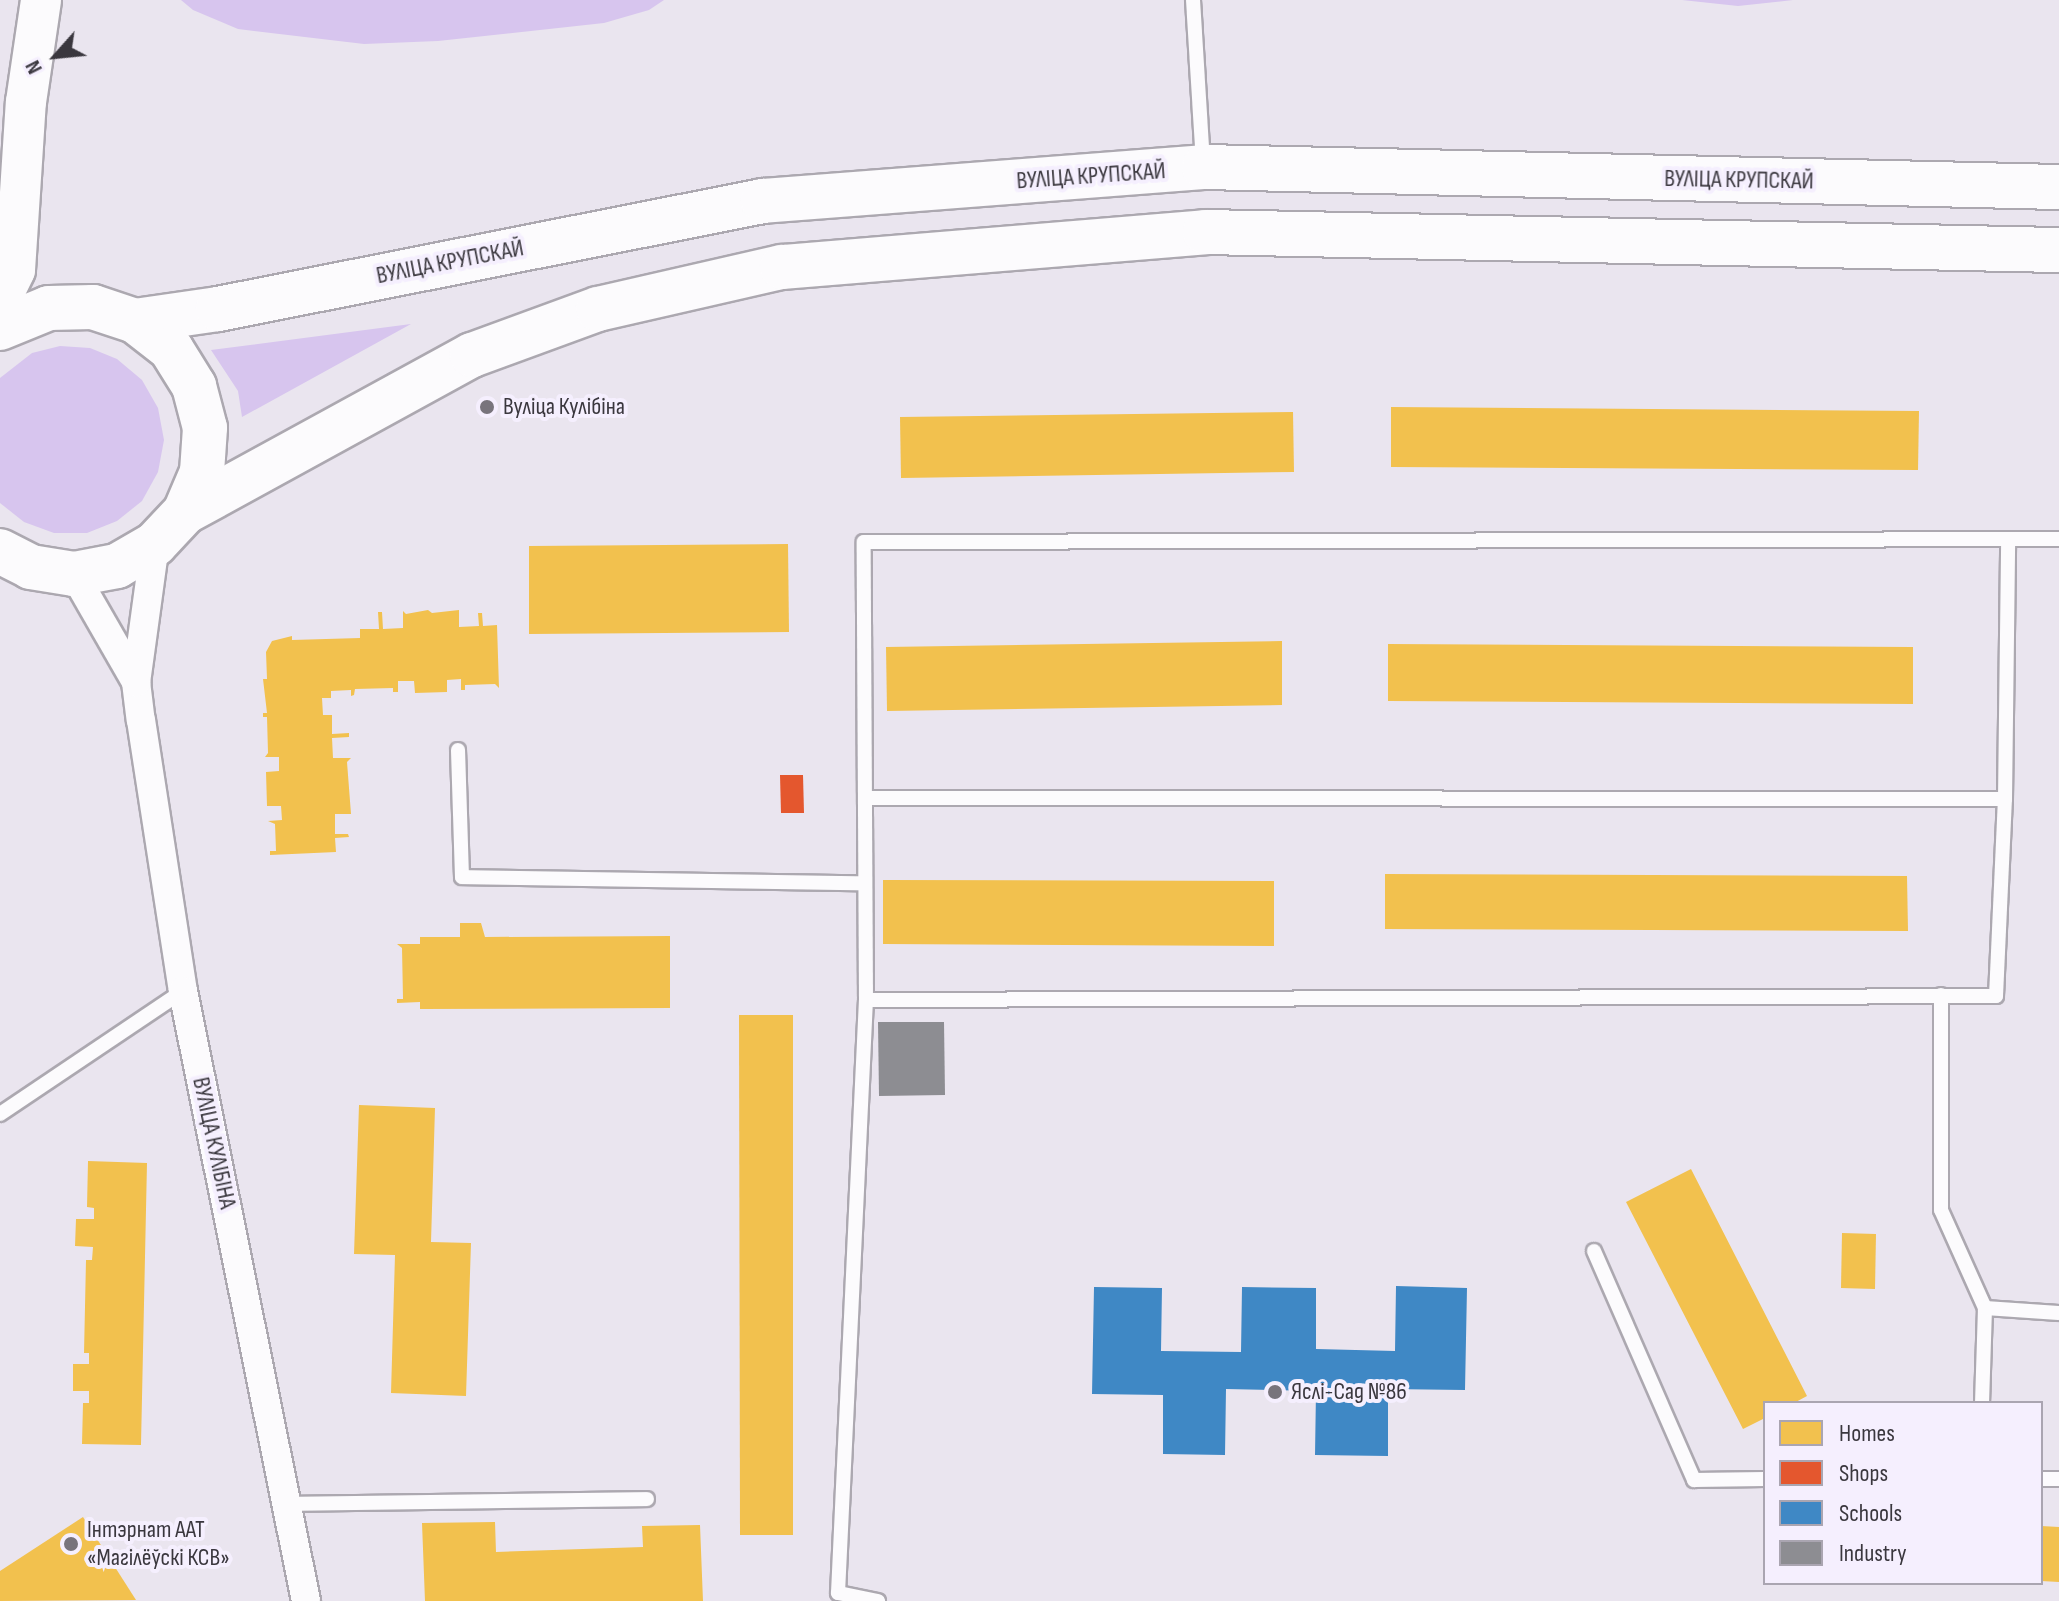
<!DOCTYPE html>
<meta charset="utf-8">
<style>
body{margin:0}
#map{position:relative;width:2059px;height:1601px;overflow:hidden;background:#eae5ef;font-family:"Sofia Sans Condensed",sans-serif}
div>[style]{position:absolute}
.green>*{inset:0;background:#d7c5ee}
.homes>*{inset:0;background:#f2c14e}
.shops>*{inset:0;background:#e4572e}
.schools>*{inset:0;background:#3f88c5}
.industry>*{inset:0;background:#8d8d92}
.roads{filter:drop-shadow(2px 0 #aca8b0) drop-shadow(-2px 0 #aca8b0) drop-shadow(0 2px #aca8b0) drop-shadow(0 -2px #aca8b0)}
.service>*{height:14px;margin:-7px;padding:0 7px;transform-origin:7px;border-radius:7px;background:#fcfbfd}
.minor>*{height:28px;margin:-14px;padding:0 14px;transform-origin:14px;border-radius:14px;background:#fcfbfd}
.secondary>*{height:40px;margin:-20px;padding:0 20px;transform-origin:20px;border-radius:20px;background:#fcfbfd}
.primary>*{height:44px;margin:-22px;padding:0 22px;transform-origin:22px;border-radius:22px;background:#fcfbfd}
.dots>*{width:22px;height:22px;translate:-50% -50%;box-sizing:border-box;border:4px solid #f5effe;border-radius:50%}
span{translate:-50% -50%;white-space:nowrap;text-align:center;line-height:1.15;-webkit-text-stroke:8px #f5effe;paint-order:stroke}
.street-label{font-size:24px;color:#3a373e}
.poi-label{font-size:24px;color:#3a373e}
.left{translate:0 -50%;text-align:left}
.legend{position:absolute;left:1763px;top:1401px;width:280px;height:184px;box-sizing:border-box;background:#f5effe;border:2px solid #aaa5b1;margin:0;padding:10px 14px;list-style:none;font-size:24px;color:#3a373e}
.legend li{display:flex;align-items:center;gap:16px;height:40px}
.legend b{width:40px;border:2px solid #aaa5b1}
.north{position:absolute;left:16px;top:16px;width:80px;height:80px;-webkit-text-stroke:6px #f5effe;paint-order:stroke;rotate:243deg;font-size:22px;font-weight:700;line-height:32px;text-align:center;color:#3a373e}
.north::after{content:'';display:block;margin:auto;width:28px;height:36px;background:#3a373e;clip-path:polygon(50% 0,100% 100%,50% 72%,0 100%)}
</style>
<div id="map">
<div class="green">
<i style="clip-path:polygon(181px 0,664px 0,649px 10px,604px 23px,438px 41px,364px 44px,238px 29px,193px 10px)"></i>
<i style="clip-path:polygon(1682px 0,1793px 0,1738px 6px)"></i>
<i style="clip-path:polygon(411px 324px,242px 417px,238px 391px,211px 350px)"></i>
<i style="clip-path:polygon(60px 346px,90px 348px,117px 359px,142px 380px,158px 408px,164px 440px,158px 472px,142px 501px,117px 521px,87px 533px,54px 533px,24px 522px,0 503px,0 378px,32px 353px)"></i>
</div>
<div class="homes">
<i style="clip-path:polygon(1391px 407px,1919px 411px,1918px 470px,1391px 467px)"></i>
<i style="clip-path:polygon(1293px 412px,1294px 472px,901px 478px,900px 417px)"></i>
<i style="clip-path:polygon(788px 544px,789px 632px,529px 634px,529px 546px)"></i>
<i style="clip-path:polygon(428px 610px,432px 613px,459px 610px,459px 627px,479px 626px,478px 613px,482px 613px,483px 626px,497px 625px,499px 688px,495px 684px,465px 685px,465px 690px,461px 690px,461px 679px,447px 680px,447px 692px,415px 693px,414px 681px,398px 681px,398px 692px,393px 692px,393px 688px,355px 689px,354px 695px,351px 696px,351px 690px,331px 691px,331px 698px,322px 698px,323px 715px,332px 715px,332px 734px,349px 733px,349px 737px,332px 738px,333px 758px,351px 758px,347px 762px,351px 814px,335px 814px,335px 834px,348px 834px,349px 837px,335px 838px,336px 852px,270px 855px,270px 851px,276px 851px,275px 824px,268px 821px,282px 820px,281px 806px,267px 806px,266px 772px,279px 771px,279px 757px,265px 757px,268px 753px,267px 717px,263px 717px,263px 713px,267px 713px,263px 679px,267px 679px,266px 652px,272px 641px,292px 636px,292px 640px,360px 638px,360px 629px,379px 629px,378px 612px,382px 612px,383px 629px,403px 628px,403px 611px,406px 614px)"></i>
<i style="clip-path:polygon(1282px 641px,1282px 705px,887px 711px,886px 647px)"></i>
<i style="clip-path:polygon(1388px 644px,1913px 647px,1913px 704px,1388px 701px)"></i>
<i style="clip-path:polygon(1385px 874px,1907px 876px,1908px 931px,1385px 929px)"></i>
<i style="clip-path:polygon(883px 880px,1274px 881px,1274px 946px,883px 944px)"></i>
<i style="clip-path:polygon(460px 923px,481px 923px,485px 937px,670px 936px,670px 1008px,420px 1009px,420px 1002px,397px 1003px,397px 999px,403px 999px,402px 948px,397px 944px,420px 944px,420px 937px,460px 937px)"></i>
<i style="clip-path:polygon(739px 1015px,793px 1015px,793px 1535px,740px 1535px)"></i>
<i style="clip-path:polygon(359px 1105px,435px 1108px,431px 1242px,471px 1243px,466px 1396px,391px 1393px,395px 1255px,354px 1254px)"></i>
<i style="clip-path:polygon(88px 1161px,147px 1163px,141px 1445px,82px 1444px,83px 1403px,89px 1403px,89px 1391px,73px 1391px,73px 1364px,89px 1364px,89px 1353px,84px 1353px,86px 1260px,92px 1260px,93px 1247px,75px 1246px,76px 1219px,94px 1219px,94px 1208px,87px 1207px)"></i>
<i style="clip-path:polygon(1691px 1169px,1807px 1396px,1794px 1403px,1765px 1403px,1765px 1418px,1743px 1429px,1626px 1202px)"></i>
<i style="clip-path:polygon(1842px 1233px,1876px 1234px,1875px 1289px,1841px 1288px)"></i>
<i style="clip-path:polygon(83px 1517px,136px 1600px,0 1601px,0 1571px)"></i>
<i style="clip-path:polygon(495px 1522px,496px 1552px,643px 1547px,642px 1526px,700px 1525px,703px 1601px,425px 1601px,422px 1523px)"></i>
<i style="clip-path:polygon(2041px 1526px,2059px 1527px,2059px 1582px,2041px 1581px)"></i>
</div>
<div class="shops">
<i style="clip-path:polygon(780px 775px,803px 775px,804px 813px,781px 813px)"></i>
</div>
<div class="schools">
<i style="clip-path:polygon(1396px 1286px,1467px 1288px,1465px 1390px,1388px 1389px,1388px 1456px,1315px 1455px,1316px 1391px,1226px 1389px,1225px 1455px,1163px 1454px,1163px 1395px,1092px 1394px,1094px 1287px,1162px 1288px,1161px 1351px,1241px 1352px,1242px 1287px,1316px 1288px,1316px 1349px,1395px 1351px)"></i>
</div>
<div class="industry">
<i style="clip-path:polygon(878px 1022px,944px 1022px,945px 1095px,879px 1096px)"></i>
</div>
<div class="roads">
<div class="service">
<i style="left:1193px;top:0;width:162px;rotate:86.5deg"></i>
<i style="left:458px;top:750px;width:127px;rotate:88.2deg"></i>
<i style="left:462px;top:877px;width:403px;rotate:0.9deg"></i>
<i style="left:865px;top:798px;width:1140px;rotate:0.05deg"></i>
<i style="left:1941px;top:995px;width:215px;rotate:90deg"></i>
<i style="left:1941px;top:1210px;width:107px;rotate:65.8deg"></i>
<i style="left:1985px;top:1308px;width:95px;rotate:91.8deg"></i>
<i style="left:866px;top:1000px;width:1130px;rotate:-0.2deg"></i>
<i style="left:1996px;top:996px;width:197px;rotate:-87.4deg"></i>
<i style="left:2005px;top:799px;width:260px;rotate:-89.3deg"></i>
<i style="left:0;top:1114px;width:220px;rotate:-33.9deg"></i>
<i style="left:1594px;top:1251px;width:250px;rotate:66.4deg"></i>
<i style="left:1694px;top:1480px;width:71px;rotate:-0.8deg"></i>
<i style="left:1985px;top:1308px;width:74px;rotate:3.9deg"></i>
<i style="left:2041px;top:1479px;width:18px"></i>
<i style="left:288px;top:1504px;width:359px;rotate:-0.8deg"></i>
<i style="left:878px;top:1601px;width:41px;rotate:-168.7deg"></i>
<i style="left:838px;top:1593px;width:594px;rotate:-87.3deg"></i>
<i style="left:866px;top:1000px;width:458px;rotate:-90.3deg"></i>
<i style="left:864px;top:542px;width:1195px;rotate:-0.14deg"></i>
</div>
<div class="minor">
<i style="left:155px;top:544px;width:139px;rotate:97.8deg"></i>
<i style="left:136px;top:682px;width:38px;rotate:83deg"></i>
<i style="left:141px;top:720px;width:274px;rotate:81.2deg"></i>
<i style="left:183px;top:991px;width:622px;rotate:78.6deg"></i>
<i style="left:74px;top:574px;width:125px;rotate:60.1deg"></i>
</div>
<div class="secondary">
<i style="left:0;top:301px;width:34px;rotate:-64deg"></i>
<i style="left:15px;top:270px;width:168px;rotate:-86.3deg"></i>
<i style="left:26px;top:102px;width:103px;rotate:-81.6deg"></i>
</div>
<div class="primary">
<i style="left:135px;top:321px;width:84px;rotate:-8.2deg"></i>
<i style="left:218px;top:309px;width:556px;rotate:-11.21deg"></i>
<i style="left:763px;top:201px;width:442px;rotate:-4.4deg"></i>
<i style="left:1204px;top:167px;width:855px;rotate:1.34deg"></i>
<i style="left:0;top:328px;width:53px;rotate:-22.2deg"></i>
<i style="left:49px;top:308px;width:44px;rotate:-1.3deg"></i>
<i style="left:93px;top:307px;width:44px;rotate:18.4deg"></i>
<i style="left:135px;top:321px;width:46px;rotate:37.9deg"></i>
<i style="left:171px;top:349px;width:44px;rotate:58.1deg"></i>
<i style="left:194px;top:386px;width:43px;rotate:75.3deg"></i>
<i style="left:205px;top:428px;width:44px;rotate:93.9deg"></i>
<i style="left:202px;top:472px;width:43px;rotate:113deg"></i>
<i style="left:185px;top:512px;width:44px;rotate:133.2deg"></i>
<i style="left:155px;top:544px;width:44px;rotate:149.9deg"></i>
<i style="left:117px;top:566px;width:44px;rotate:169.5deg"></i>
<i style="left:74px;top:574px;width:44px;rotate:-170.8deg"></i>
<i style="left:31px;top:567px;width:35px;rotate:-153deg"></i>
<i style="left:185px;top:512px;width:327px;rotate:-28.7deg"></i>
<i style="left:472px;top:355px;width:134px;rotate:-20.1deg"></i>
<i style="left:598px;top:309px;width:189px;rotate:-12.9deg"></i>
<i style="left:782px;top:267px;width:424px;rotate:-4.7deg"></i>
<i style="left:1205px;top:232px;width:854px;rotate:1.21deg"></i>
</div>
</div>
<div class="dots">
<i style="left:487px;top:407px;background:#78747c"></i>
<i style="left:1275px;top:1392px;background:#78747c"></i>
<i style="left:71px;top:1544px;background:#78747c"></i>
</div>
<div class="street-label">
<span style="left:1091px;top:176px;rotate:-4deg">ВУЛІЦА КРУПСКАЙ</span>
<span style="left:1739px;top:180px;rotate:1deg">ВУЛІЦА КРУПСКАЙ</span>
<span style="left:450px;top:262px;rotate:-11deg">ВУЛІЦА КРУПСКАЙ</span>
<span style="left:214px;top:1143px;rotate:78deg">ВУЛІЦА КУЛІБІНА</span>
</div>
<div class="poi-label">
<span class="left" style="left:503px;top:407px">Вуліца Кулібіна</span>
<span class="left" style="left:1291px;top:1392px">Яслі-Сад №86</span>
<span class="left" style="left:87px;top:1544px">Інтэрнат ААТ<br>«Магілёўскі КСВ»</span>
</div>
<ul class="legend">
<li><b style="height:22px;background:#f2c14e"></b>Homes</li>
<li><b style="height:22px;background:#e4572e"></b>Shops</li>
<li><b style="height:22px;background:#3f88c5"></b>Schools</li>
<li><b style="height:22px;background:#8d8d92"></b>Industry</li>
</ul>
<div class="north">N</div>
</div>
